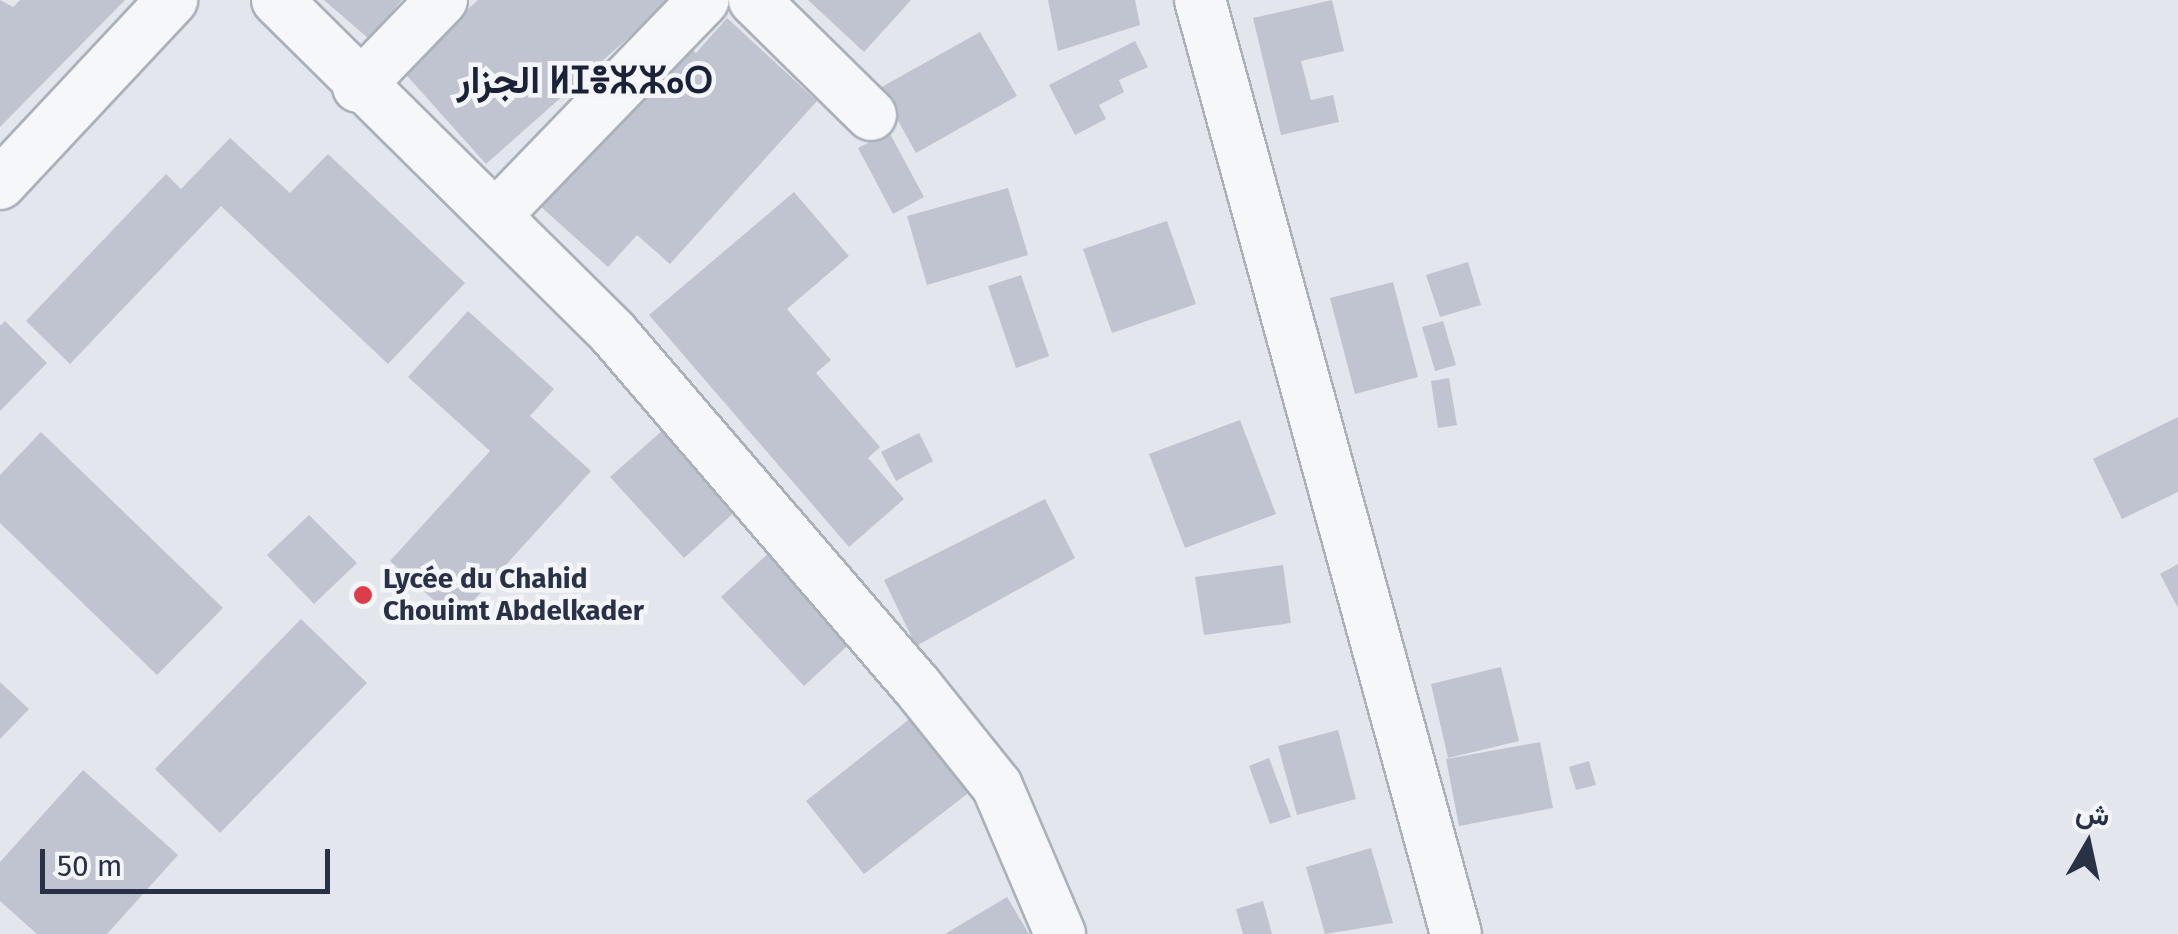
<!DOCTYPE html>
<meta charset="utf-8">
<style>
body{margin:0}
#map{position:relative;width:2178px;height:934px;overflow:hidden;background:#e3e6ec;font-family:"Fira Sans",Vazirmatn,"Noto Sans Tifinagh",sans-serif}
div>[style]{position:absolute}
.building>*{inset:0;background:#bfc4d0}
.roads{filter:drop-shadow(2px 0 #abb0ba) drop-shadow(-2px 0 #abb0ba) drop-shadow(0 2px #abb0ba) drop-shadow(0 -2px #abb0ba)}
.minor>*{height:50px;margin:-25px;padding:0 25px;transform-origin:25px;border-radius:25px;background:#f6f7fa}
.dots>*{width:28px;height:28px;translate:-50% -50%;box-sizing:border-box;border:5px solid #f3f5f9;border-radius:50%}
span{translate:-50% -50%;white-space:nowrap;text-align:center;line-height:1.15;-webkit-text-stroke:9px #f3f5f9;paint-order:stroke}
.poi-label{font-size:28px;color:#293147;font-weight:700}
.left{translate:0 -50%;text-align:left}
.district-label{font-size:38px;color:#1b2237;font-weight:700}
.north{position:absolute;left:2038px;top:794px;width:100px;height:100px;-webkit-text-stroke:8px #f3f5f9;paint-order:stroke;rotate:9deg;font-size:28px;font-weight:700;line-height:40px;text-align:center;color:#293147}
.north::after{content:'';display:block;margin:auto;width:35px;height:45px;background:#293147;clip-path:polygon(50% 0,100% 100%,50% 72%,0 100%)}
.scale{position:absolute;left:40px;top:849px;width:290px;height:45px;box-sizing:border-box;border:5px solid #293147;border-top:0;padding-left:12px;font-size:30px;line-height:35px;white-space:nowrap;color:#293147;-webkit-text-stroke:8px #f3f5f9;paint-order:stroke}
</style>
<div id="map">
<div class="building">
<i style="clip-path:polygon(0 0,13px 7px,20px 0,125px 0,0 127px)"></i>
<i style="clip-path:polygon(324px 0,402px 0,369px 39px)"></i>
<i style="clip-path:polygon(478px 0,671px 0,486px 164px,401px 69px)"></i>
<i style="clip-path:polygon(808px 0,911px 0,864px 52px)"></i>
<i style="clip-path:polygon(1048px 0,1135px 0,1140px 25px,1058px 51px)"></i>
<i style="clip-path:polygon(1332px 0,1344px 51px,1301px 61px,1311px 100px,1333px 95px,1339px 122px,1281px 135px,1253px 18px)"></i>
<i style="clip-path:polygon(727px 18px,817px 101px,670px 264px,637px 235px,608px 267px,540px 206px,686px 44px,696px 53px)"></i>
<i style="clip-path:polygon(980px 32px,1017px 96px,916px 153px,880px 88px)"></i>
<i style="clip-path:polygon(1135px 41px,1148px 67px,1119px 80px,1124px 92px,1099px 105px,1106px 119px,1075px 135px,1049px 85px)"></i>
<i style="clip-path:polygon(889px 132px,924px 197px,893px 214px,858px 148px)"></i>
<i style="clip-path:polygon(230px 138px,290px 193px,328px 154px,465px 283px,388px 364px,221px 206px,70px 364px,26px 321px,166px 174px,181px 189px)"></i>
<i style="clip-path:polygon(1008px 188px,1028px 255px,927px 285px,907px 216px)"></i>
<i style="clip-path:polygon(794px 192px,849px 256px,787px 309px,831px 360px,816px 373px,880px 447px,868px 458px,904px 499px,849px 547px,649px 315px)"></i>
<i style="clip-path:polygon(1167px 221px,1196px 304px,1112px 333px,1083px 249px)"></i>
<i style="clip-path:polygon(1468px 262px,1481px 305px,1440px 317px,1426px 275px)"></i>
<i style="clip-path:polygon(1021px 275px,1049px 356px,1016px 368px,988px 286px)"></i>
<i style="clip-path:polygon(1393px 282px,1418px 377px,1355px 394px,1330px 298px)"></i>
<i style="clip-path:polygon(468px 311px,554px 389px,530px 416px,591px 471px,456px 620px,390px 561px,490px 451px,408px 377px)"></i>
<i style="clip-path:polygon(5px 321px,47px 363px,0 411px,0 326px)"></i>
<i style="clip-path:polygon(1443px 321px,1456px 365px,1435px 371px,1422px 327px)"></i>
<i style="clip-path:polygon(1449px 378px,1457px 425px,1438px 428px,1431px 381px)"></i>
<i style="clip-path:polygon(2178px 417px,2178px 492px,2122px 519px,2093px 459px)"></i>
<i style="clip-path:polygon(1240px 420px,1276px 514px,1185px 548px,1149px 454px)"></i>
<i style="clip-path:polygon(664px 429px,738px 509px,684px 558px,610px 477px)"></i>
<i style="clip-path:polygon(41px 432px,223px 608px,157px 675px,0 523px,0 475px)"></i>
<i style="clip-path:polygon(919px 433px,933px 461px,896px 481px,881px 452px)"></i>
<i style="clip-path:polygon(1045px 499px,1075px 558px,916px 646px,884px 580px)"></i>
<i style="clip-path:polygon(309px 515px,357px 563px,314px 604px,267px 555px)"></i>
<i style="clip-path:polygon(773px 549px,856px 638px,804px 686px,721px 597px)"></i>
<i style="clip-path:polygon(2178px 564px,2178px 608px,2160px 574px)"></i>
<i style="clip-path:polygon(1283px 565px,1291px 623px,1204px 635px,1195px 577px)"></i>
<i style="clip-path:polygon(301px 619px,367px 683px,220px 833px,155px 769px)"></i>
<i style="clip-path:polygon(1501px 667px,1519px 741px,1448px 758px,1431px 684px)"></i>
<i style="clip-path:polygon(0 682px,29px 709px,0 739px)"></i>
<i style="clip-path:polygon(917px 713px,976px 787px,864px 874px,806px 801px)"></i>
<i style="clip-path:polygon(1338px 730px,1356px 799px,1297px 815px,1278px 746px)"></i>
<i style="clip-path:polygon(1540px 742px,1553px 808px,1459px 826px,1446px 759px)"></i>
<i style="clip-path:polygon(1269px 758px,1291px 817px,1270px 824px,1249px 766px)"></i>
<i style="clip-path:polygon(1589px 761px,1596px 785px,1576px 790px,1569px 767px)"></i>
<i style="clip-path:polygon(83px 770px,178px 855px,107px 934px,37px 934px,0 901px,0 862px)"></i>
<i style="clip-path:polygon(1371px 848px,1393px 923px,1325px 934px,1306px 867px)"></i>
<i style="clip-path:polygon(1007px 897px,1029px 934px,945px 934px)"></i>
<i style="clip-path:polygon(1263px 901px,1272px 934px,1243px 934px,1236px 909px)"></i>
</div>
<div class="roads">
<div class="minor">
<i style="left:277px;top:0;width:474px;rotate:44.7deg"></i>
<i style="left:614px;top:334px;width:463px;rotate:49.3deg"></i>
<i style="left:916px;top:685px;width:129px;rotate:51.3deg"></i>
<i style="left:997px;top:786px;width:161px;rotate:66.9deg"></i>
<i style="left:754px;top:0;width:164px;rotate:44.5deg"></i>
<i style="left:1200px;top:0;width:968px;rotate:74.67deg"></i>
<i style="left:358px;top:87px;width:121px;rotate:-46deg"></i>
<i style="left:0;top:184px;width:252px;rotate:-46.9deg"></i>
<i style="left:498px;top:213px;width:296px;rotate:-46deg"></i>
</div>
</div>
<div class="dots">
<i style="left:363px;top:595px;background:#dc3d49"></i>
</div>
<div class="poi-label">
<span class="left" style="left:383px;top:595px">Lycée du Chahid<br>Chouimt Abdelkader</span>
</div>
<div class="district-label">
<span style="left:585px;top:81px">الجزار ⵍⵊⴻⵣⵣⴰⵔ</span>
</div>
<div class="north">ش</div>
<div class="scale">50 m</div>
</div>
